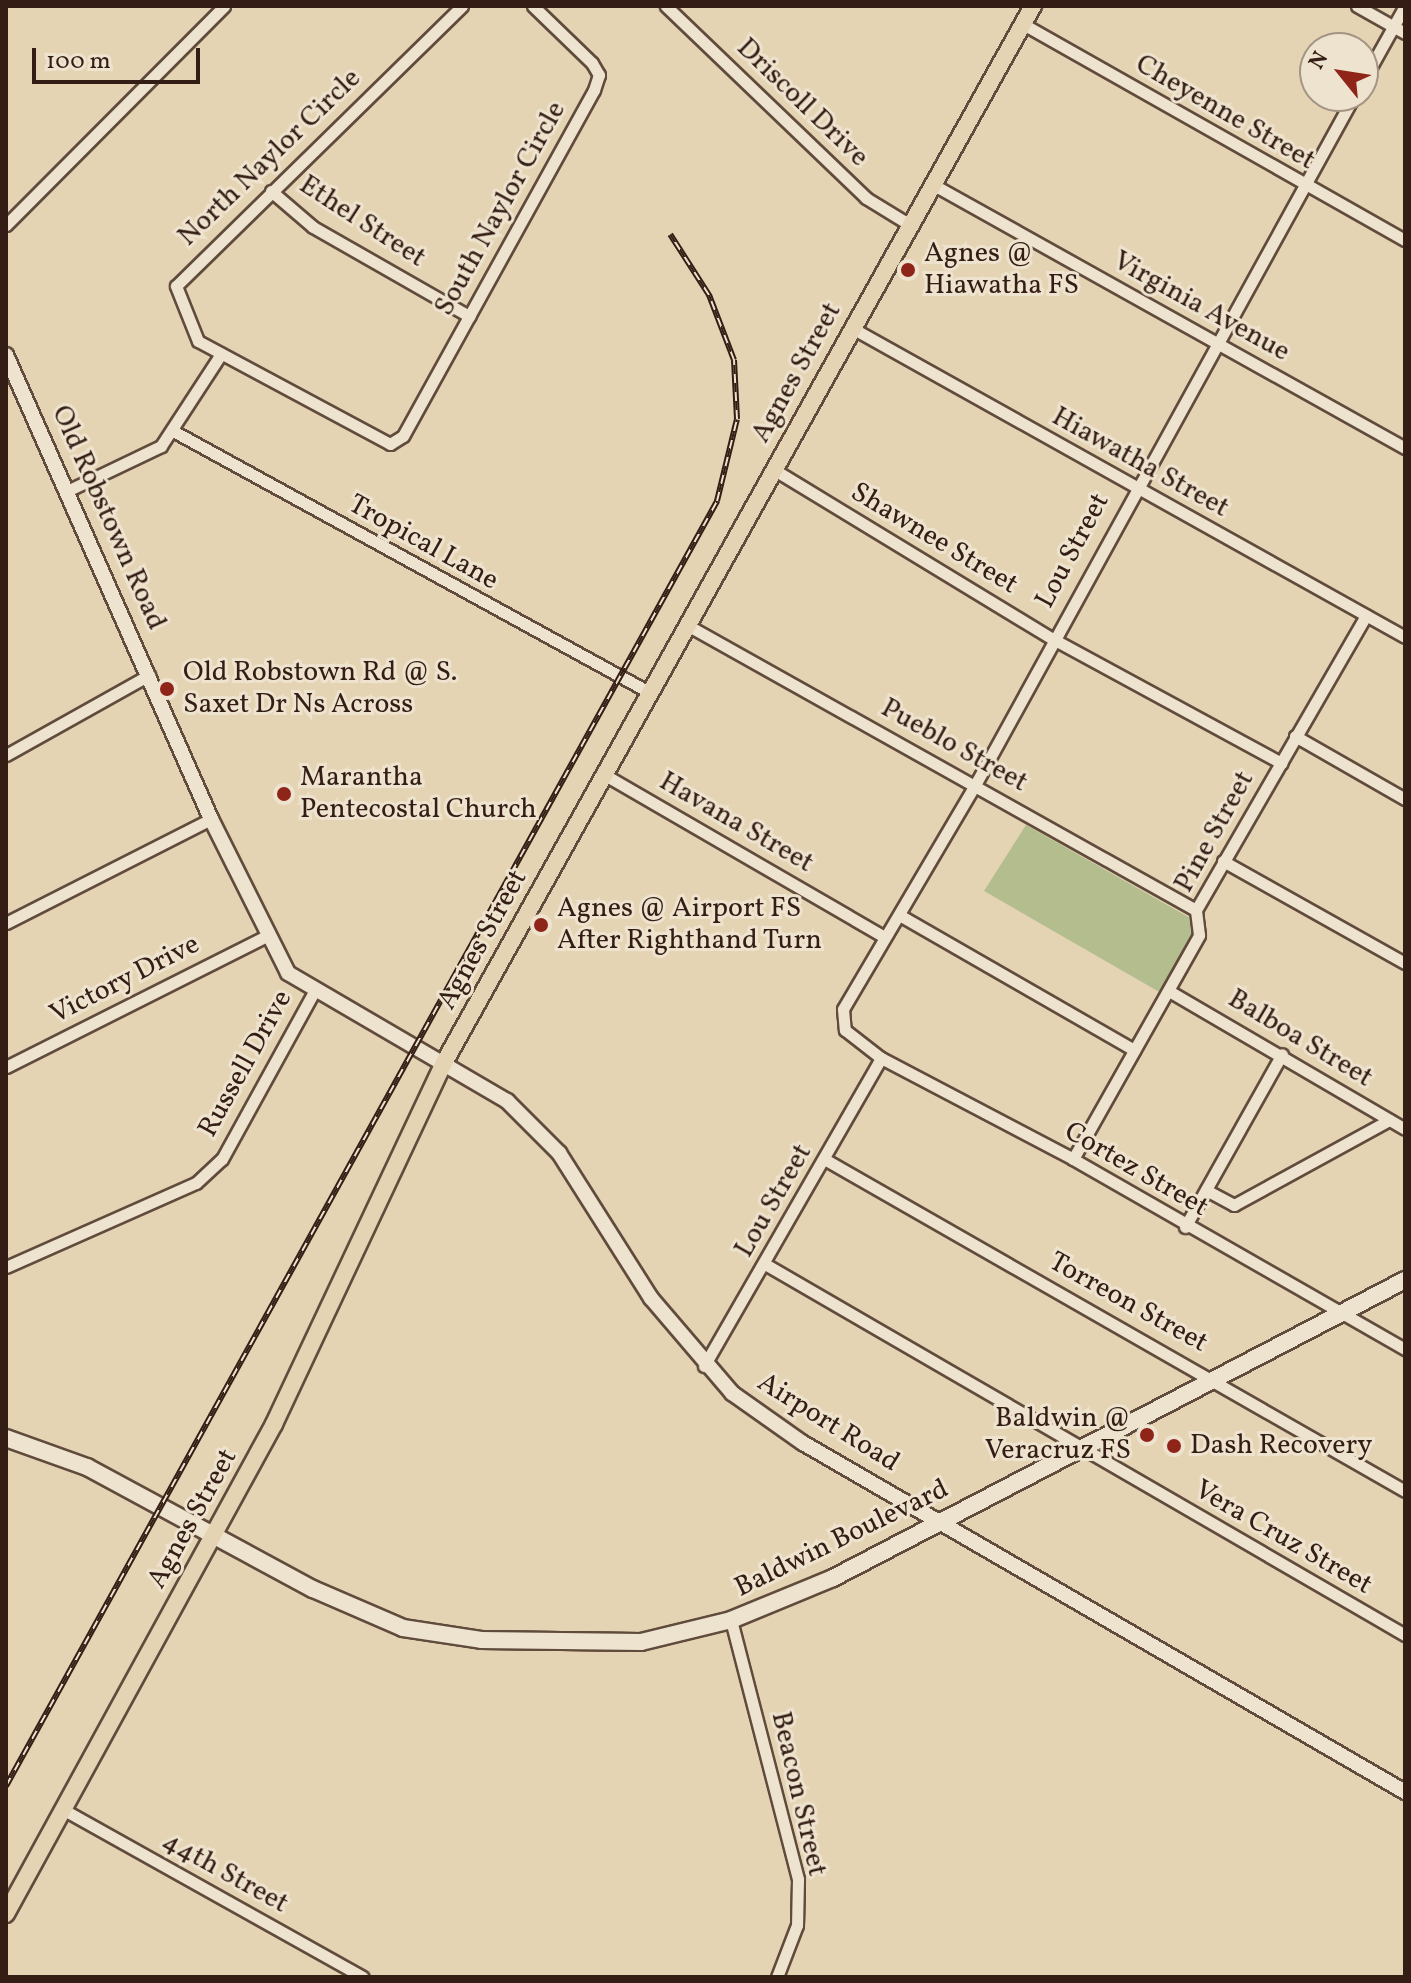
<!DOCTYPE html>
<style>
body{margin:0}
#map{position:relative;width:1411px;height:1983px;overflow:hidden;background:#e5d4b4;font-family:Vollkorn,serif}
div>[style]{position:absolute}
.green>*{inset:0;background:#b4bd8e}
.roads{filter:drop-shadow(2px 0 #604b3c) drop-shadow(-2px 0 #604b3c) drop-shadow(0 2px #604b3c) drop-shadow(0 -2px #604b3c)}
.minor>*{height:11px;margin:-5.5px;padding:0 5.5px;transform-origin:5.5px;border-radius:5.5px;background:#eee3ce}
.tertiary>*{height:14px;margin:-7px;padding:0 7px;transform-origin:7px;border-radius:7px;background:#eee3ce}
.secondary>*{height:16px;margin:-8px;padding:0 8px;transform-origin:8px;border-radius:8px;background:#eee3ce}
.primary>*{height:16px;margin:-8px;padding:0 8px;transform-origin:8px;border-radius:8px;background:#e5d4b4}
.rail>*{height:6px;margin-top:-3px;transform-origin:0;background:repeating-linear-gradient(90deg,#eee3ce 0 9px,#331d14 0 18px);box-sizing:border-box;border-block:2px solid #331d14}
.dots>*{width:22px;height:22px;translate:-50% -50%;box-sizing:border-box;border:4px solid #eee3ce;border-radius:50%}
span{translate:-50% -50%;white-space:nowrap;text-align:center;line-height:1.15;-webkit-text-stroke:6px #eee3ce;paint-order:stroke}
.street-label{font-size:28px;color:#331d14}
.poi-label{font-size:28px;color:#331d14}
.left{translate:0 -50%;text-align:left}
.right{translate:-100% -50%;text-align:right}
.frame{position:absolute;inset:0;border:8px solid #331d14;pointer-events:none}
.north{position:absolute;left:1299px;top:32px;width:80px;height:80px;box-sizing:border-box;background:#eee3ce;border:2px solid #a39484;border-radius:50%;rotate:300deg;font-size:22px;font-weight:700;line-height:32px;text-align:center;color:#331d14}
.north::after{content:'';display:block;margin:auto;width:28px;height:36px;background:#8f2418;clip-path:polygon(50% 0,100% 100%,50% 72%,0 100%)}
.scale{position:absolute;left:32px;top:48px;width:168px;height:36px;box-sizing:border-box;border:4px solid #331d14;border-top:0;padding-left:10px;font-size:24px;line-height:28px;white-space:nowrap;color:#331d14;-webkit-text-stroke:6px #eee3ce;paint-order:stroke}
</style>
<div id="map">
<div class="green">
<i style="clip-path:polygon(1026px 825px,1192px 919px,1193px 938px,1161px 993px,984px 891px)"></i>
</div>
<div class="roads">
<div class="minor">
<i style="left:462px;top:6px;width:400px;rotate:135.6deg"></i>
<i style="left:176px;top:286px;width:59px;rotate:68.2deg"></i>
<i style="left:198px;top:341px;width:218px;rotate:28.2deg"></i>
<i style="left:390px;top:444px;width:15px;rotate:-32deg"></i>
<i style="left:403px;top:436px;width:395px;rotate:-61.1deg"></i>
<i style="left:594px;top:90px;width:16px;rotate:-72deg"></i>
<i style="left:599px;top:75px;width:14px;rotate:-120deg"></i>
<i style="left:592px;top:63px;width:82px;rotate:-136deg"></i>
<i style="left:666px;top:6px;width:277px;rotate:43.8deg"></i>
<i style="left:866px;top:198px;width:52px;rotate:31.5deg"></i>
<i style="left:1357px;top:6px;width:55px;rotate:29.4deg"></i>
<i style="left:1023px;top:24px;width:439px;rotate:29.5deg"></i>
<i style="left:1363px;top:81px;width:86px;rotate:-60.8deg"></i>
<i style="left:1354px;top:96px;width:786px;rotate:118.81deg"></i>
<i style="left:975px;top:785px;width:260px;rotate:120.5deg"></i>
<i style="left:843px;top:1009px;width:21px;rotate:85deg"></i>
<i style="left:845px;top:1030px;width:46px;rotate:37.9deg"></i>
<i style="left:881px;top:1058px;width:217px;rotate:27.7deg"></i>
<i style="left:1073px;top:1159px;width:383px;rotate:29.8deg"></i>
<i style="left:932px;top:184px;width:542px;rotate:29.17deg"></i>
<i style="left:271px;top:191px;width:55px;rotate:40.6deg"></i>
<i style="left:313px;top:227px;width:180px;rotate:29.7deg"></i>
<i style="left:6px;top:225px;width:309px;rotate:-45.1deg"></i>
<i style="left:852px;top:328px;width:633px;rotate:29.2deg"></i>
<i style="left:175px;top:432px;width:541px;rotate:28.75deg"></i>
<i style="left:773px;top:469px;width:328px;rotate:31.3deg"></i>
<i style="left:1053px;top:639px;width:260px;rotate:28.5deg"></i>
<i style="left:67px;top:491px;width:104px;rotate:-25.6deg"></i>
<i style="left:161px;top:446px;width:110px;rotate:-56.9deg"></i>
<i style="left:687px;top:625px;width:583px;rotate:29.25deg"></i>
<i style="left:1295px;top:736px;width:127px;rotate:29.8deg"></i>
<i style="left:6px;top:755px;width:164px;rotate:-29.2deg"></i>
<i style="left:605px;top:775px;width:323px;rotate:30.1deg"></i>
<i style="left:1223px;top:861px;width:209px;rotate:29.3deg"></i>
<i style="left:901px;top:916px;width:269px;rotate:29.9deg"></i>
<i style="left:6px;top:923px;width:230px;rotate:-26.9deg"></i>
<i style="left:1169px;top:991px;width:273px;rotate:30.3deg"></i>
<i style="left:6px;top:1067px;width:291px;rotate:-26.7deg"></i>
<i style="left:1073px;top:1159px;width:257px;rotate:-60.6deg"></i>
<i style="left:1199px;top:935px;width:25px;rotate:-97deg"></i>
<i style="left:1196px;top:910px;width:340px;rotate:-60deg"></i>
<i style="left:826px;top:1160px;width:667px;rotate:29.76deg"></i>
<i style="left:1206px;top:1190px;width:32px;rotate:28deg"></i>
<i style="left:1234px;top:1205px;width:177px;rotate:-28.7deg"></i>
<i style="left:1185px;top:1227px;width:198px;rotate:-60.7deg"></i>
<i style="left:765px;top:1264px;width:740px;rotate:30.1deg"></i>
<i style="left:6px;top:1267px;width:208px;rotate:-23.9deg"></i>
<i style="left:196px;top:1183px;width:35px;rotate:-43deg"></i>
<i style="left:222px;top:1159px;width:193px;rotate:-61.2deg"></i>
<i style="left:704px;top:1366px;width:355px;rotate:-60.1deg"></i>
<i style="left:731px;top:1620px;width:268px;rotate:75.5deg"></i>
<i style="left:798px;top:1879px;width:46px;rotate:91.2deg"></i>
<i style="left:797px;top:1925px;width:56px;rotate:111deg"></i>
<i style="left:64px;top:1810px;width:342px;rotate:29.2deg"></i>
</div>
<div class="tertiary">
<i style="left:6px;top:355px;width:507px;rotate:66.16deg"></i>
<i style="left:211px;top:819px;width:172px;rotate:63.4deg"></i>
<i style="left:288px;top:973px;width:254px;rotate:30.3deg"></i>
<i style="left:507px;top:1101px;width:74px;rotate:45deg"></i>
<i style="left:559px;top:1153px;width:172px;rotate:57.6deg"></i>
<i style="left:651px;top:1298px;width:125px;rotate:49.5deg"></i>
<i style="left:732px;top:1393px;width:87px;rotate:35.2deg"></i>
<i style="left:803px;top:1443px;width:696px;rotate:30.1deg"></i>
</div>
<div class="secondary">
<i style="left:6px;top:1438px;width:86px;rotate:19.7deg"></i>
<i style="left:87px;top:1467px;width:257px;rotate:28.4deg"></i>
<i style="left:313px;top:1589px;width:98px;rotate:23.4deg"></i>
<i style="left:403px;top:1628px;width:79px;rotate:8.7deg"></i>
<i style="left:481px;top:1640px;width:160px;rotate:0.7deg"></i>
<i style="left:641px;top:1642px;width:93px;rotate:-13.7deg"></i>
<i style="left:731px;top:1620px;width:110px;rotate:-22.4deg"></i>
<i style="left:833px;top:1578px;width:645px;rotate:-27.52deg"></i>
</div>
<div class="primary">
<i style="left:6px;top:1914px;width:559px;rotate:-61.32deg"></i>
<i style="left:274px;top:1424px;width:401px;rotate:-64.8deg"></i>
<i style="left:445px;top:1061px;width:1208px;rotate:-60.87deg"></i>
</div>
</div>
<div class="rail">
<i style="left:6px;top:1786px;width:1469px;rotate:-61.04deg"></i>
<i style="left:717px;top:501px;width:84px;rotate:-76.3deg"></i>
<i style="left:737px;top:419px;width:59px;rotate:-92.9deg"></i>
<i style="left:734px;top:360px;width:70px;rotate:-111deg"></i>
<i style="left:709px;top:295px;width:72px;rotate:-122.6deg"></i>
</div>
<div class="dots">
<i style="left:908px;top:270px;background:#8f2418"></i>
<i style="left:167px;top:689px;background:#8f2418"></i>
<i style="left:284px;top:794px;background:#8f2418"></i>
<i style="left:541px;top:925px;background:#8f2418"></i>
<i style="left:1147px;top:1435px;background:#8f2418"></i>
<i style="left:1174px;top:1446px;background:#8f2418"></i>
</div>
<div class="street-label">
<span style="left:802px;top:103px;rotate:44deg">Driscoll Drive</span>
<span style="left:1225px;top:113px;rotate:30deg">Cheyenne Street</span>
<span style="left:270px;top:158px;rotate:-44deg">North Naylor Circle</span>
<span style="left:501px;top:209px;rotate:-61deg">South Naylor Circle</span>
<span style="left:362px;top:222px;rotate:33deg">Ethel Street</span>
<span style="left:1201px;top:307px;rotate:29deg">Virginia Avenue</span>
<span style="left:797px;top:373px;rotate:-61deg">Agnes Street</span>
<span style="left:1140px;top:463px;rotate:29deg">Hiawatha Street</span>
<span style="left:108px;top:518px;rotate:66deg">Old Robstown Road</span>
<span style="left:934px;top:539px;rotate:31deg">Shawnee Street</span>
<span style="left:423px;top:543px;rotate:29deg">Tropical Lane</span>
<span style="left:1073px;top:551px;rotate:-62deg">Lou Street</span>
<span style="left:954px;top:746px;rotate:29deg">Pueblo Street</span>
<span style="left:736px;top:823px;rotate:30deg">Havana Street</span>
<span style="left:1215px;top:832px;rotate:-61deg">Pine Street</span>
<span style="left:483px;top:940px;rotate:-61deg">Agnes Street</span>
<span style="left:125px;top:980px;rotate:-27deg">Victory Drive</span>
<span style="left:1300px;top:1039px;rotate:31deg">Balboa Street</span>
<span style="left:246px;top:1064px;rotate:-61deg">Russell Drive</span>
<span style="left:1136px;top:1170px;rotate:30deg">Cortez Street</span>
<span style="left:774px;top:1201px;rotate:-60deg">Lou Street</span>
<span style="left:1128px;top:1303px;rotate:29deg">Torreon Street</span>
<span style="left:828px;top:1423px;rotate:32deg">Airport Road</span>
<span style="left:193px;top:1519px;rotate:-61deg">Agnes Street</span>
<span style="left:1283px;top:1538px;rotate:30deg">Vera Cruz Street</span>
<span style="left:842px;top:1539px;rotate:-26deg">Baldwin Boulevard</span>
<span style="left:798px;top:1794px;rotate:77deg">Beacon Street</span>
<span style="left:225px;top:1873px;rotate:29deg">44th Street</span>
</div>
<div class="poi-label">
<span class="left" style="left:924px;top:270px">Agnes @<br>Hiawatha FS</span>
<span class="left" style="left:183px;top:689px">Old Robstown Rd @ S.<br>Saxet Dr Ns Across</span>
<span class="left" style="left:300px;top:794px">Marantha<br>Pentecostal Church</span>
<span class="left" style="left:557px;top:925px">Agnes @ Airport FS<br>After Righthand Turn</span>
<span class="right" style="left:1131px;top:1435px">Baldwin @<br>Veracruz FS</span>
<span class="left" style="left:1190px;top:1446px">Dash Recovery</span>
</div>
<div class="frame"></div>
<div class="north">N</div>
<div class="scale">100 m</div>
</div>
